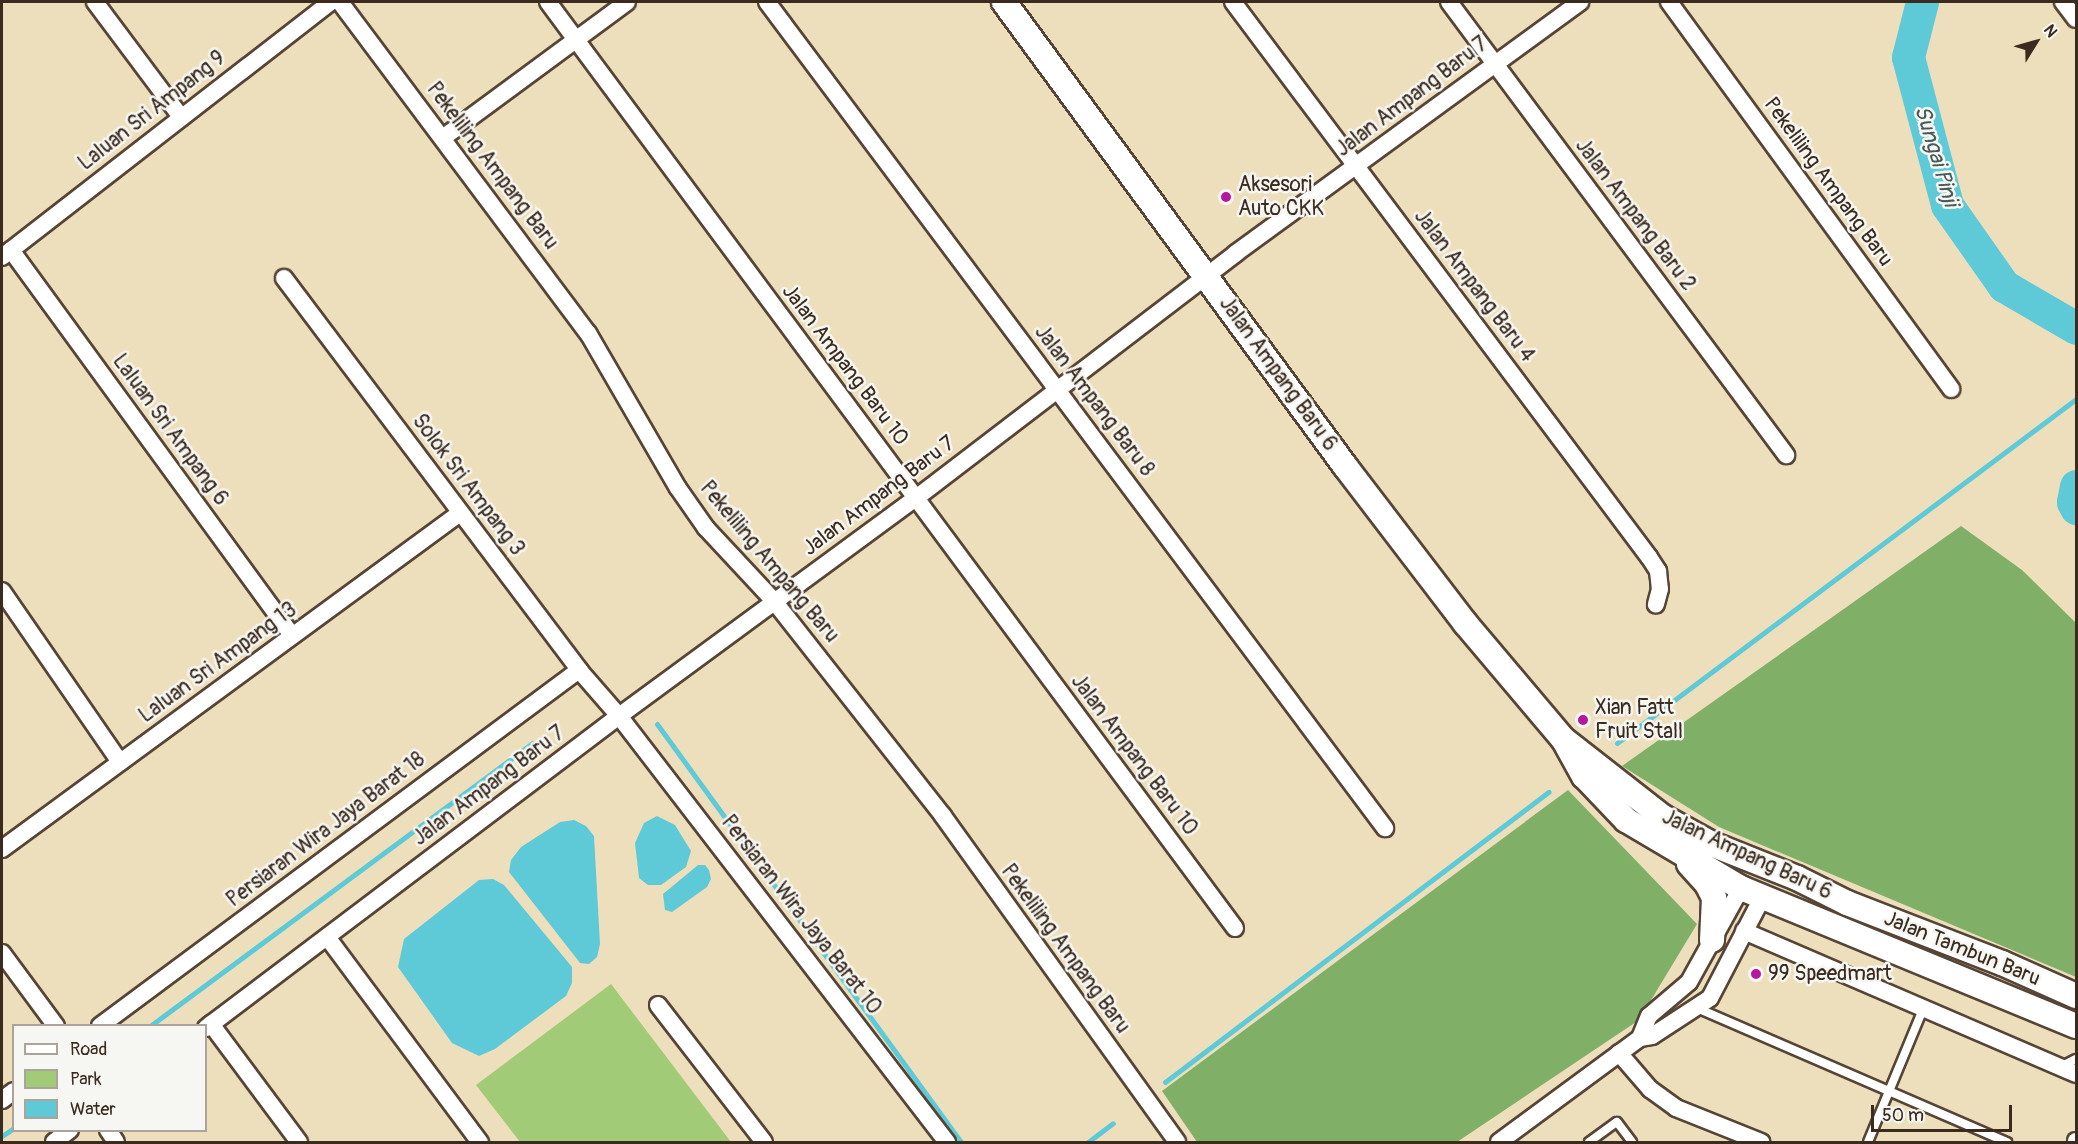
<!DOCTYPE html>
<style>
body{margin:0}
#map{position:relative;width:2078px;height:1144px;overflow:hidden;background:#eedfbc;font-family:Pangolin,sans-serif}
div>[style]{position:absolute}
.green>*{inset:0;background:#a1cb77}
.forest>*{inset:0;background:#80af68}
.water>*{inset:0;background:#5ecad7}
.stream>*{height:5px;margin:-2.5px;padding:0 2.5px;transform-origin:2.5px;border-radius:2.5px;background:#5ecad7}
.river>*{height:33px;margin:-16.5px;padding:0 16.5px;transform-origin:16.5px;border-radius:16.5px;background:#5ecad7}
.roads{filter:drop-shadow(2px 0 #564536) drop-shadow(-2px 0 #564536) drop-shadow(0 2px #564536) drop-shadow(0 -2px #564536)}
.service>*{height:8px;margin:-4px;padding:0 4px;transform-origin:4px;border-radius:4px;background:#fff}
.minor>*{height:16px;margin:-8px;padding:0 8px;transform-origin:8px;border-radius:8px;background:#fff}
.secondary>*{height:24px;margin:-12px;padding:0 12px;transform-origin:12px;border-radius:12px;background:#fff}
.dots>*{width:16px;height:16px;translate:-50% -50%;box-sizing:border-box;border:3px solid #f6f6f2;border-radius:50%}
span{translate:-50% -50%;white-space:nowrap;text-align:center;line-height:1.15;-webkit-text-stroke:5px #f6f6f2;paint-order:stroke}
.street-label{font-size:21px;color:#3b2a1e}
.poi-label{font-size:21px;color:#3b2a1e}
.left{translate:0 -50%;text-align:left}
.water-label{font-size:22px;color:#465a56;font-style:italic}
.frame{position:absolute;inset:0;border:3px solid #3b2a1e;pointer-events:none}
.legend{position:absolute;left:12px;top:1024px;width:195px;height:108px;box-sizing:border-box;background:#f6f6f2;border:2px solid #aba49d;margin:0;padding:8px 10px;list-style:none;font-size:18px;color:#3b2a1e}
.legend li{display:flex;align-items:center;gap:12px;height:30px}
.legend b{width:30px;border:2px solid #aba49d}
.north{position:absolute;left:2006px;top:12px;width:60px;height:60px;-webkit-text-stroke:4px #f6f6f2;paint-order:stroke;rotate:53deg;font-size:16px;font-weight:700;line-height:24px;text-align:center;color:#3b2a1e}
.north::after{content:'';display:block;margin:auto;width:21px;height:27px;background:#3b2a1e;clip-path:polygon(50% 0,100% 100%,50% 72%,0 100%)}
.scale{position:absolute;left:1871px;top:1105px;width:141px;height:27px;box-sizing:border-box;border:3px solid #3b2a1e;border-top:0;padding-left:8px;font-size:18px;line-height:21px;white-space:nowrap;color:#3b2a1e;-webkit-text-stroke:4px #f6f6f2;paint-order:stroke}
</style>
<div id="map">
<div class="green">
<i style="clip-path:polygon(611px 984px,731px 1142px,520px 1142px,476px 1085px)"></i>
</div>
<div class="forest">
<i style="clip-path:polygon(1961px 526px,2022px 570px,2076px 623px,2076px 977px,1719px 827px,1622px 766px)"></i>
<i style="clip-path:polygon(1568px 790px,1697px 924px,1639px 1020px,1457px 1142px,1197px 1142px,1162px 1091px)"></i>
</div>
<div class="water">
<i style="clip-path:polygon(657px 816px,675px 825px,691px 851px,686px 867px,661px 885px,648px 885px,639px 878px,635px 843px,644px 823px)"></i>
<i style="clip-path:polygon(574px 820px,586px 826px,594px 836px,600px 944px,597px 957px,589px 964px,580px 963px,509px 872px,511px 860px,521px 847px,560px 822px)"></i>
<i style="clip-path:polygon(698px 865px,705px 865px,709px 870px,711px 879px,707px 887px,672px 912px,665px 910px,663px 894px)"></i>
<i style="clip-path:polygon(493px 879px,504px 885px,572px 967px,572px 983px,566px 996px,495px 1049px,479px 1056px,452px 1043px,398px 967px,404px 939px,479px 880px)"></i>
</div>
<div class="stream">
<i style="left:657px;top:724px;width:517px;rotate:53.97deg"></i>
<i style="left:1617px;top:743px;width:574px;rotate:-36.85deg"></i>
<i style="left:150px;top:1026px;width:476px;rotate:-36.5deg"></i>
<i style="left:1165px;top:1082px;width:481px;rotate:-37.1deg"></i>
<i style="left:2px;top:1136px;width:14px;rotate:-34deg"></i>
<i style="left:1088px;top:1142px;width:31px;rotate:-37deg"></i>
</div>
<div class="river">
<i style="left:1922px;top:2px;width:57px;rotate:104.3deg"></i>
<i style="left:1908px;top:57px;width:153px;rotate:75.2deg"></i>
<i style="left:1947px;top:205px;width:99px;rotate:54.9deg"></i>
<i style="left:2004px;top:286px;width:83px;rotate:30.3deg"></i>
<i style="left:2076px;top:486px;width:16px;rotate:101deg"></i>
<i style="left:2073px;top:502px;width:7px;rotate:63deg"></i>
</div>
<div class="roads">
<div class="service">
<i style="left:1697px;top:1008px;width:338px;rotate:23.4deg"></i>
<i style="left:2060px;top:1067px;width:18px;rotate:-27deg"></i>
<i style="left:1589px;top:1142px;width:34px;rotate:-36deg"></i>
<i style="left:1617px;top:1122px;width:25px;rotate:53deg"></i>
<i style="left:1868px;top:1142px;width:144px;rotate:-67.5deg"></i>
</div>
<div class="minor">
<i style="left:95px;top:2px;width:144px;rotate:53.2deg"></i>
<i style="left:340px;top:2px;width:414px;rotate:53.2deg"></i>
<i style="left:588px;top:333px;width:179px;rotate:59.9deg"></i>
<i style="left:678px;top:488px;width:49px;rotate:55deg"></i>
<i style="left:706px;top:528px;width:100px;rotate:47deg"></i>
<i style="left:774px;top:601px;width:273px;rotate:51.8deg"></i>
<i style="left:943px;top:816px;width:401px;rotate:54.3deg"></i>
<i style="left:548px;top:2px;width:1153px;rotate:53.43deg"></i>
<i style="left:767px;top:2px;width:1032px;rotate:53.2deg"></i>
<i style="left:1233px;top:2px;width:694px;rotate:53.15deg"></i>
<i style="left:1649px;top:557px;width:17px;rotate:57deg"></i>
<i style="left:1658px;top:571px;width:18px;rotate:84deg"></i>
<i style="left:1660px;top:589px;width:16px;rotate:105deg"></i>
<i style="left:1449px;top:2px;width:565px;rotate:53.35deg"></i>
<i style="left:1669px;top:2px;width:479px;rotate:53.9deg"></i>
<i style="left:2063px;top:2px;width:21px;rotate:53deg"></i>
<i style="left:444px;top:137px;width:227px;rotate:-36.4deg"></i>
<i style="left:11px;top:250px;width:477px;rotate:53.9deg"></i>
<i style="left:2px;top:257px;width:416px;rotate:-37.8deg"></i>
<i style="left:284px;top:278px;width:491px;rotate:53deg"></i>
<i style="left:579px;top:670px;width:61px;rotate:49deg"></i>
<i style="left:619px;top:716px;width:538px;rotate:52.41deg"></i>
<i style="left:2px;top:591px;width:208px;rotate:55.4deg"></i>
<i style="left:2px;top:849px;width:568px;rotate:-36.26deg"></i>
<i style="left:1744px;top:931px;width:361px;rotate:23.3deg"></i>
<i style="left:327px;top:937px;width:256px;rotate:53.3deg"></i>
<i style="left:2px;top:953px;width:91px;rotate:53.5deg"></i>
<i style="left:658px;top:1005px;width:173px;rotate:52.3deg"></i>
<i style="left:211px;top:1024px;width:147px;rotate:53.3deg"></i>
<i style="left:100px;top:1026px;width:597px;rotate:-36.62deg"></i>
<i style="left:206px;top:1028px;width:518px;rotate:-37.07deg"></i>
<i style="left:619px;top:716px;width:368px;rotate:-36.3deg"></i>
<i style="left:916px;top:498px;width:403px;rotate:-37.4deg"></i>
<i style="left:1236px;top:253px;width:426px;rotate:-36.1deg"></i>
<i style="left:1640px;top:1038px;width:24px;rotate:-68deg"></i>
<i style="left:1649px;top:1016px;width:52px;rotate:-40.4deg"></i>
<i style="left:1689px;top:982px;width:107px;rotate:-61deg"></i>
<i style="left:1619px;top:1053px;width:48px;rotate:49.3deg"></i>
<i style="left:1650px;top:1089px;width:32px;rotate:36deg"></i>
<i style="left:1676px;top:1108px;width:92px;rotate:21.8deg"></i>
<i style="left:2px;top:1100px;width:15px;rotate:-37deg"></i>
<i style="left:108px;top:1130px;width:14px;rotate:56deg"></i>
<i style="left:54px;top:1142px;width:20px;rotate:-37deg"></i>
<i style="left:1499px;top:1142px;width:175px;rotate:-36.4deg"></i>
<i style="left:1640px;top:1038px;width:12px;rotate:-9deg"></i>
<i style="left:1652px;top:1036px;width:69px;rotate:-33.2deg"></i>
<i style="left:1710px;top:998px;width:113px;rotate:-62.5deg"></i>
<i style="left:2076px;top:1142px;width:1px;rotate:-90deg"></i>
</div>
<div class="secondary">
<i style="left:1004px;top:2px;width:576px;rotate:53.69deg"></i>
<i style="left:1345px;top:466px;width:198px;rotate:52.6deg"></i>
<i style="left:1465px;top:623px;width:152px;rotate:49.8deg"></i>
<i style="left:1563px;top:739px;width:127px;rotate:38deg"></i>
<i style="left:1663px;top:817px;width:58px;rotate:28.8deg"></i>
<i style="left:1714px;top:845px;width:89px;rotate:21.7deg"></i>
<i style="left:1797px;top:878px;width:56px;rotate:26.6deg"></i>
<i style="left:1847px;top:903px;width:166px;rotate:21.2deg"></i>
<i style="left:2002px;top:963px;width:81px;rotate:24deg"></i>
<i style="left:1566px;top:744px;width:37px;rotate:61deg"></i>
<i style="left:1584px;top:776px;width:61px;rotate:46.3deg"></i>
<i style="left:1626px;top:820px;width:134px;rotate:30.6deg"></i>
<i style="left:1741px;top:888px;width:362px;rotate:22.4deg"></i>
<i style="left:1689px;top:864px;width:27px;rotate:48deg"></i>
<i style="left:1707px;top:884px;width:16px;rotate:63deg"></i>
<i style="left:1714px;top:898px;width:42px;rotate:92.7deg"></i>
</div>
</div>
<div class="dots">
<i style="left:1226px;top:197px;background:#b5179e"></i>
<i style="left:1583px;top:720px;background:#b5179e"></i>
<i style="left:1756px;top:974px;background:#b5179e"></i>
</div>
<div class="street-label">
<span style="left:1412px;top:97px;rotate:-37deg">Jalan Ampang Baru 7</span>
<span style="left:152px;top:111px;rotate:-38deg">Laluan Sri Ampang 9</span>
<span style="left:492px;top:166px;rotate:53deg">Pekeliling Ampang Baru</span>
<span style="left:1828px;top:182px;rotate:54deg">Pekeliling Ampang Baru</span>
<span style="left:1635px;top:215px;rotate:53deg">Jalan Ampang Baru 2</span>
<span style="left:1474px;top:286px;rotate:53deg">Jalan Ampang Baru 4</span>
<span style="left:845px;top:365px;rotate:53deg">Jalan Ampang Baru 10</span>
<span style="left:1278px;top:374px;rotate:54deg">Jalan Ampang Baru 6</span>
<span style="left:1094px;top:401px;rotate:53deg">Jalan Ampang Baru 8</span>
<span style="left:170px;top:430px;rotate:54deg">Laluan Sri Ampang 6</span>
<span style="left:468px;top:485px;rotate:53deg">Solok Sri Ampang 3</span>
<span style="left:879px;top:496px;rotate:-37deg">Jalan Ampang Baru 7</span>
<span style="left:769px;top:562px;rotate:50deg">Pekeliling Ampang Baru</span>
<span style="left:218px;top:663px;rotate:-36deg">Laluan Sri Ampang 13</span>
<span style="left:1134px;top:755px;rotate:53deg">Jalan Ampang Baru 10</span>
<span style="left:489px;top:786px;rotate:-37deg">Jalan Ampang Baru 7</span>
<span style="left:326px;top:830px;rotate:-37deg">Persiaran Wira Jaya Barat 18</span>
<span style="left:1747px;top:855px;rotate:25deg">Jalan Ampang Baru 6</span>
<span style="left:801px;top:915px;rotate:52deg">Persiaran Wira Jaya Barat 10</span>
<span style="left:1065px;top:949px;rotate:54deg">Pekeliling Ampang Baru</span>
<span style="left:1962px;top:949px;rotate:22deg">Jalan Tambun Baru</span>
</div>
<div class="poi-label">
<span class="left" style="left:1238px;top:197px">Aksesori<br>Auto CKK</span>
<span class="left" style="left:1595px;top:720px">Xian Fatt<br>Fruit Stall</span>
<span class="left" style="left:1768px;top:974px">99 Speedmart</span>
</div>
<div class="water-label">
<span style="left:1936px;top:156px;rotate:73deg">Sungai Pinji</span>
</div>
<div class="frame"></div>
<ul class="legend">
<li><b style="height:8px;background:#fff"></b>Road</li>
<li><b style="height:16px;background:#a1cb77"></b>Park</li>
<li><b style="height:16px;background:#5ecad7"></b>Water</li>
</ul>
<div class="north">N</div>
<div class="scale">50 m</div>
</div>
